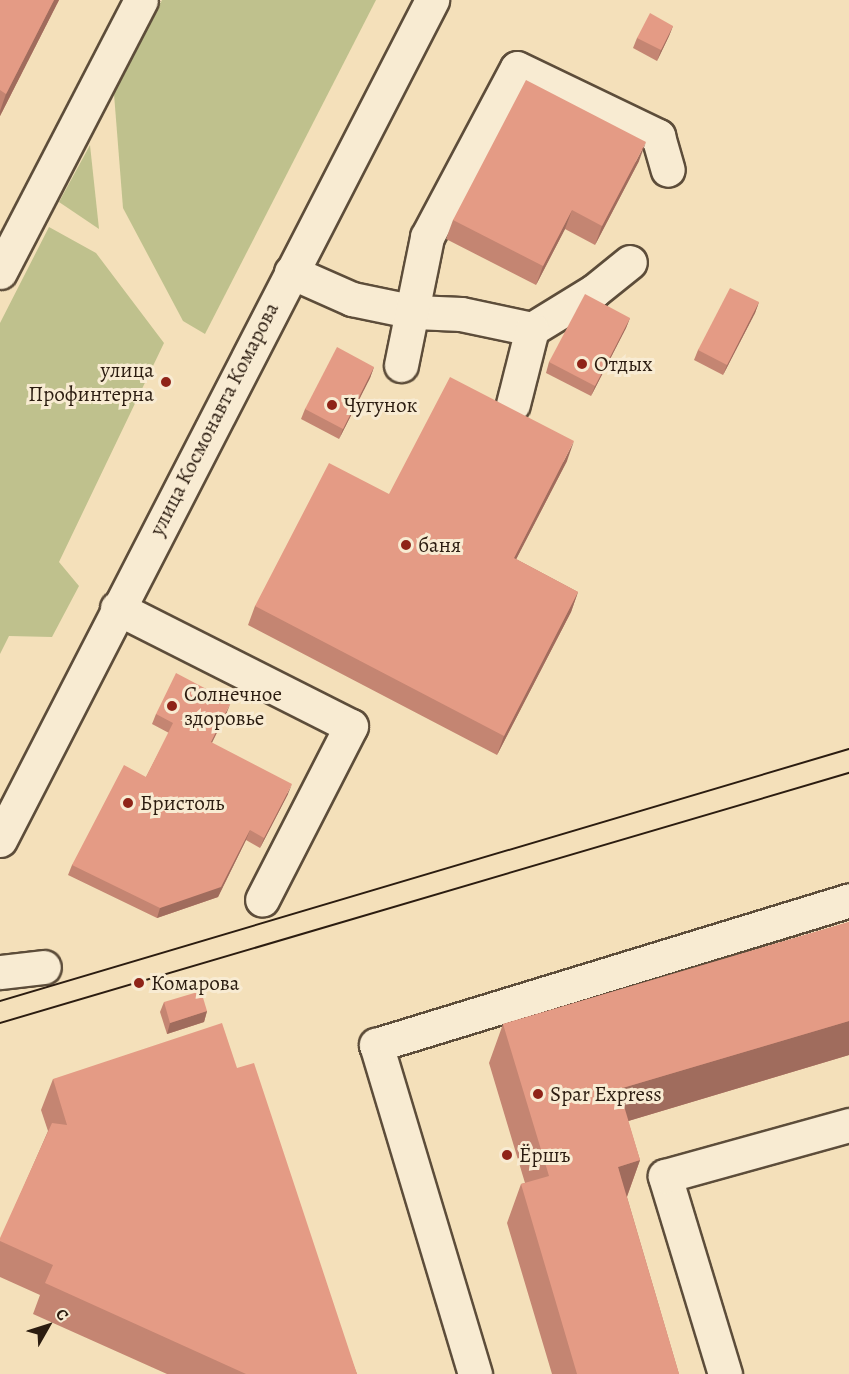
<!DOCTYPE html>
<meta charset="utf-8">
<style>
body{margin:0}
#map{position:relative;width:849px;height:1374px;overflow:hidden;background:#f4e0ba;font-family:Alegreya,serif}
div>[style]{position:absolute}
.green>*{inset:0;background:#bfc18d}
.roads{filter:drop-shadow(2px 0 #5d4d3a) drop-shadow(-2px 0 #5d4d3a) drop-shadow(0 2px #5d4d3a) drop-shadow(0 -2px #5d4d3a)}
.minor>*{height:33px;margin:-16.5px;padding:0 16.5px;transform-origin:16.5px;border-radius:16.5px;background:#f8ebd2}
.tram>*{height:1.5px;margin:-0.75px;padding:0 0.75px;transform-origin:0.75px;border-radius:0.75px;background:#2b1c10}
.wall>*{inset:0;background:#c48572}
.shaded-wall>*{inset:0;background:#a06c5d}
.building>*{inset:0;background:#e49b85}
.dots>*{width:16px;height:16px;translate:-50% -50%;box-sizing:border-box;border:3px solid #f8ebd2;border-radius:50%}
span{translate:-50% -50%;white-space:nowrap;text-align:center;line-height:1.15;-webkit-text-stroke:6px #f8ebd2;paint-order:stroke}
.poi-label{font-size:21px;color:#2b1c10}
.left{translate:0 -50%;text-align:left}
.right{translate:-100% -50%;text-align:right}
.street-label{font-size:21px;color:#2b1c10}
.north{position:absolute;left:18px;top:1296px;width:60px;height:60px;-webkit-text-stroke:4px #f8ebd2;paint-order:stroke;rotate:51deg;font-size:16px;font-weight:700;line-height:24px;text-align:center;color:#2b1c10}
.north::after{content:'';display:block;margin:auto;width:21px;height:27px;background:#2b1c10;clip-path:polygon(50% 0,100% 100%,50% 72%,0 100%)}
</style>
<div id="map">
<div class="green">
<i style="clip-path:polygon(162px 0,376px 0,205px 334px,183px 321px,123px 208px,114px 94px)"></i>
<i style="clip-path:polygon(90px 145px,99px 229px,59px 202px)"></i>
<i style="clip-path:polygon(49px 227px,96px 253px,164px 343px,59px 562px,79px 586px,52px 637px,9px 636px,0 654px,0 323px)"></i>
</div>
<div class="roads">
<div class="minor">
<i style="left:0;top:272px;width:306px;rotate:-62.6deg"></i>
<i style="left:291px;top:272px;width:67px;rotate:23.9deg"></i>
<i style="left:352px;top:299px;width:64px;rotate:11.7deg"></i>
<i style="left:415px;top:312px;width:46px;rotate:2.5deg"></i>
<i style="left:461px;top:314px;width:73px;rotate:11.9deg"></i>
<i style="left:532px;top:329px;width:73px;rotate:-31.5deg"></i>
<i style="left:594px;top:291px;width:46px;rotate:-38.9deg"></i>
<i style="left:401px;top:365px;width:131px;rotate:-78.5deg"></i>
<i style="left:427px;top:237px;width:191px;rotate:-62deg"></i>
<i style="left:517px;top:68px;width:157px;rotate:25.7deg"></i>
<i style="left:658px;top:136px;width:35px;rotate:74deg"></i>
<i style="left:513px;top:404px;width:77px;rotate:-75.8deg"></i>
<i style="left:117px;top:608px;width:262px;rotate:26.8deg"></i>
<i style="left:351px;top:726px;width:195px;rotate:117.1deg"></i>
<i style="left:0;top:840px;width:945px;rotate:-62.78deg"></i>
<i style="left:0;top:972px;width:44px;rotate:-6.5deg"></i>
<i style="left:475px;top:1374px;width:344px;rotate:-106.7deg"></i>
<i style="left:376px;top:1045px;width:495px;rotate:-17deg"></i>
<i style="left:725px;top:1374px;width:207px;rotate:-106.9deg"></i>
<i style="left:665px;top:1176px;width:191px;rotate:-15.5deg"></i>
</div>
</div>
<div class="tram">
<i style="left:0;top:1001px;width:886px;rotate:-16.53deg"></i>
<i style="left:0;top:1023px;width:885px;rotate:-16.41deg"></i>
</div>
<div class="wall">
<i style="clip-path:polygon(0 0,59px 0,0 116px)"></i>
<i style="clip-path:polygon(673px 26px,669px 36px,657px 61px,633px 48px,637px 38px)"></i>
<i style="clip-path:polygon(639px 161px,595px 245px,565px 229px,536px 285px,446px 239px,453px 220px)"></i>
<i style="clip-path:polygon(759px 302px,755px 313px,723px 375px,694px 360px,698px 350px)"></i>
<i style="clip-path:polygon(630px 318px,626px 328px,591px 396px,546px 373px,549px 362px)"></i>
<i style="clip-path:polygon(374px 367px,370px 378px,339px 439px,301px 419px,305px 409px)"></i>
<i style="clip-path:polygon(567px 461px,516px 559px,578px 592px,571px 612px,497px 755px,248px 625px,255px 606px,389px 494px)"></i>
<i style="clip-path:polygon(227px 712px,212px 743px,288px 794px,260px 848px,246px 840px,218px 897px,157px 918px,68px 875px,72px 865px,146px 777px,169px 733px,152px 724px,156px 714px)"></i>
<i style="clip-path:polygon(849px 922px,849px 1055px,628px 1121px,640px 1160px,627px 1197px,679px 1374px,552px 1374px,507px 1223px,521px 1184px,525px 1183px,489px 1063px,503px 1024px)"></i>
<i style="clip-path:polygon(164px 1002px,207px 1011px,204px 1022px,167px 1034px,160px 1012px)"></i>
<i style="clip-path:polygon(237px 1068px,357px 1374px,167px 1374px,33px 1314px,40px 1295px,0 1277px,0 1241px,48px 1131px,41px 1110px,53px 1079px)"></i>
</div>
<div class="shaded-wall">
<i style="clip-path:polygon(54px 0,59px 0,0 116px,0 111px,6px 94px)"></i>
<i style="clip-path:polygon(673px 26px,669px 36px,657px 61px,661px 50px)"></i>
<i style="clip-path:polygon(646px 142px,639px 161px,595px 245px,602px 226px)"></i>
<i style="clip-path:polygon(572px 210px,565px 229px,536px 285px,543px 266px)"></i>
<i style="clip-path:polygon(759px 302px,755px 313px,723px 375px,727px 365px)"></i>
<i style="clip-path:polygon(630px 318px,626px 328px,591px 396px,595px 386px)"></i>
<i style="clip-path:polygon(374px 367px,370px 378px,339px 439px,343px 429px)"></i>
<i style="clip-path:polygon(574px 441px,567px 461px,507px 577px,514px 558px)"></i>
<i style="clip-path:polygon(578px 592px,571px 612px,497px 755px,504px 736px)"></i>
<i style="clip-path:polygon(231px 702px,227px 712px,207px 752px,211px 742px)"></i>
<i style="clip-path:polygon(292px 784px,288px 794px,260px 848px,264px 838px)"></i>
<i style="clip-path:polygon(250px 830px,246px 840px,218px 897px,157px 918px,160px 908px)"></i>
<i style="clip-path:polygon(207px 1011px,204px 1022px,167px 1034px,170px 1023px)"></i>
<i style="clip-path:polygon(849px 1021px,849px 1055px,605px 1128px,619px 1089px)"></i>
<i style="clip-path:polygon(640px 1160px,626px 1199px,618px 1167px)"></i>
</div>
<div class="building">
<i style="clip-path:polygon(0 0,54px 0,6px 94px,0 90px)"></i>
<i style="clip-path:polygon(650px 13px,673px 26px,661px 50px,637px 38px)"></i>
<i style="clip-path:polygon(526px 80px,646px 142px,602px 226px,572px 210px,543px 266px,453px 220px)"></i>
<i style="clip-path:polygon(730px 288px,759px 302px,727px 365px,698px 350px)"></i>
<i style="clip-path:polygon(585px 294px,630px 318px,595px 386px,549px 362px)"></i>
<i style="clip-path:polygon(337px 347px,374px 367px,343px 429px,305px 409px)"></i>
<i style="clip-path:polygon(450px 377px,574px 441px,514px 558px,578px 592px,504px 736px,255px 606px,329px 463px,389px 494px)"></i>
<i style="clip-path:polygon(176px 673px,231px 702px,211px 742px,292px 784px,264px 838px,250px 830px,221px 887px,160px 908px,72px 865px,124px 765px,146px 777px,173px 723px,156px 714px)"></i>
<i style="clip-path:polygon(849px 922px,849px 1021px,619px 1089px,640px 1160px,618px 1167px,679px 1374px,577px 1374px,521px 1184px,549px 1176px,503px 1024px)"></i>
<i style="clip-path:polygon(201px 991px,207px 1011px,170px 1023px,164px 1002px)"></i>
<i style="clip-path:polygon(222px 1023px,237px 1068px,254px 1063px,357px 1374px,246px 1374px,45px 1283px,53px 1265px,0 1241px,0 1238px,52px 1123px,67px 1125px,53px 1079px)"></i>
</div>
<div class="dots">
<i style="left:582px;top:364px;background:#8f2418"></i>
<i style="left:166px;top:382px;background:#8f2418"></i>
<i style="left:332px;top:405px;background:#8f2418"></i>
<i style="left:406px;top:545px;background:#8f2418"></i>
<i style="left:172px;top:706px;background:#8f2418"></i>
<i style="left:128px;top:803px;background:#8f2418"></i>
<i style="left:139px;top:983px;background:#8f2418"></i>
<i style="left:538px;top:1094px;background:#8f2418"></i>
<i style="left:507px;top:1155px;background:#8f2418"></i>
</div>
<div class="poi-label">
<span class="left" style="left:594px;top:364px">Отдых</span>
<span class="right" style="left:154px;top:382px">улица<br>Профинтерна</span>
<span class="left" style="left:344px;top:405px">Чугунок</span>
<span class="left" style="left:418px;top:545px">баня</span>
<span class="left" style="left:184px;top:706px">Солнечное<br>здоровье</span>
<span class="left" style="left:140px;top:803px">Бристоль</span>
<span class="left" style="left:151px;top:983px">Комарова</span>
<span class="left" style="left:550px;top:1094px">Spar Express</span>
<span class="left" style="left:519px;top:1155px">Ёршъ</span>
</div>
<div class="street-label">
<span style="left:214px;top:419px;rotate:-63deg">улица Космонавта Комарова</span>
</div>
<div class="north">С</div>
</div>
